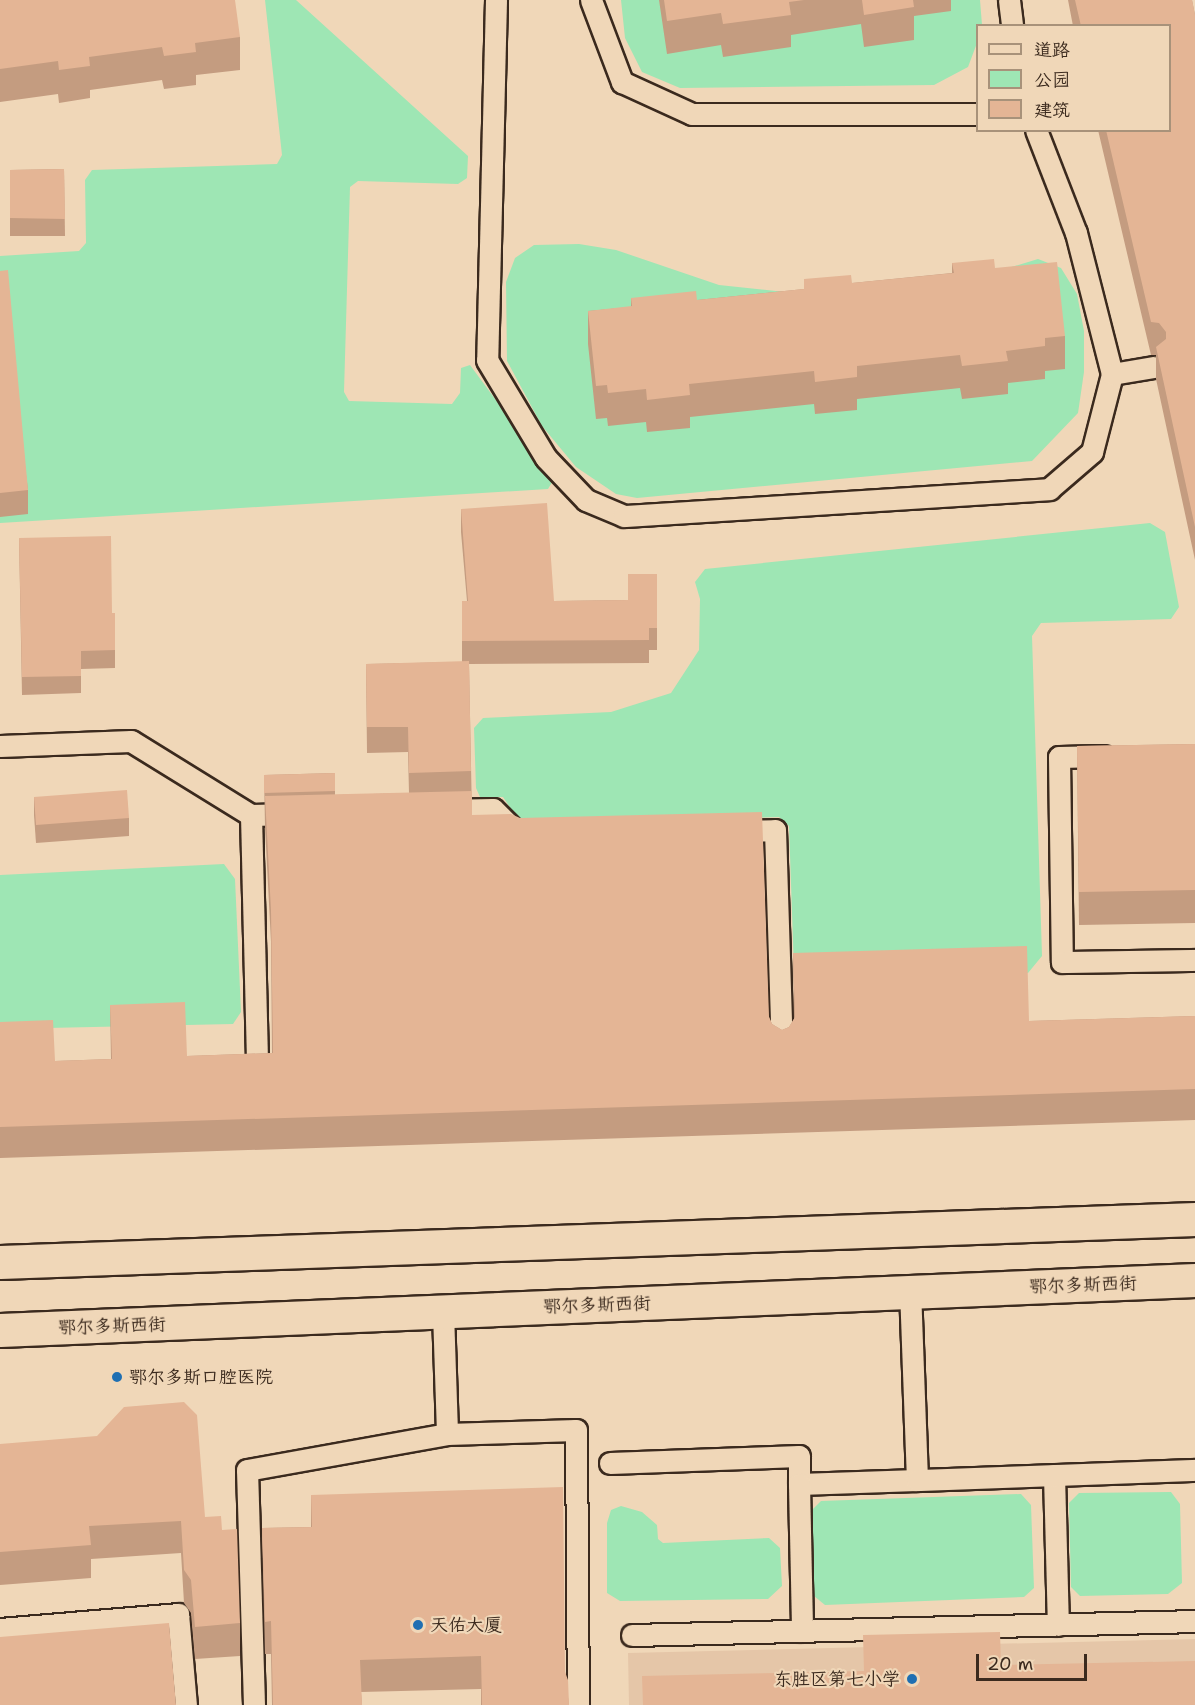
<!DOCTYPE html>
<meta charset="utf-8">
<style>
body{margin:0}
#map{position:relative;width:1195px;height:1705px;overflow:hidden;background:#f0d7b8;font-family:"Shantell Sans","LXGW WenKai TC",sans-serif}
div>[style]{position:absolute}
.built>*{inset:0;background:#e5c6a8}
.green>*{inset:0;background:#9ee6b4}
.roads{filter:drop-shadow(2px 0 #3b2a1e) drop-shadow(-2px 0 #3b2a1e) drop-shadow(0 2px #3b2a1e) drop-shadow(0 -2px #3b2a1e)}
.service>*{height:21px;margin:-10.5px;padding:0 10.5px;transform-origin:10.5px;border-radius:10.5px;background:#f0d7b8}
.primary>*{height:33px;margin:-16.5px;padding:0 16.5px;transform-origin:16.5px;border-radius:16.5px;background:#f0d7b8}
.wall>*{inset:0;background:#c49c80}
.building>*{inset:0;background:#e4b595}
.dots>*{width:16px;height:16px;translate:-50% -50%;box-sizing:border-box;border:3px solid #f0d7b8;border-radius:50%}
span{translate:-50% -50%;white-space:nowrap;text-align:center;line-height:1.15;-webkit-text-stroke:4.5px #f0d7b8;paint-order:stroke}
.street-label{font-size:18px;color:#3b2a1e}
.poi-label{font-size:18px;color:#3b2a1e}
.left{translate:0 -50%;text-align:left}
.right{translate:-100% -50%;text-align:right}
.legend{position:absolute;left:976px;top:24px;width:195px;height:108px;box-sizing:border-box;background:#f0d7b8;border:2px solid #a8927a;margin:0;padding:8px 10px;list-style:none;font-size:18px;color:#3b2a1e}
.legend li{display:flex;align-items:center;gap:12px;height:30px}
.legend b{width:30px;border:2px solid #a8927a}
.scale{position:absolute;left:976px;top:1654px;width:111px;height:27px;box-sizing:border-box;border:3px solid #3b2a1e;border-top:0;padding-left:8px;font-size:18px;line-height:21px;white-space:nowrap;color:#3b2a1e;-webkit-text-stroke:4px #f0d7b8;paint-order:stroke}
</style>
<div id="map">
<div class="built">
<i style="clip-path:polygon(1195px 1639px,1195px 1705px,629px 1705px,628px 1653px)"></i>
</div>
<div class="green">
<i style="clip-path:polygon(265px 0,296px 0,468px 156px,467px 178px,458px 184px,358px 181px,350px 187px,344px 392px,349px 401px,452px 404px,460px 393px,461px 368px,470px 365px,554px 479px,548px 489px,0 523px,0 256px,79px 251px,86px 243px,85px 180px,92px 170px,277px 164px,282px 155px)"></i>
<i style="clip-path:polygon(621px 0,980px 0,982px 25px,978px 26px,977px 43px,968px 67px,934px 85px,680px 88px,642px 72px,625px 38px)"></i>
<i style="clip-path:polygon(579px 244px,616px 250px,719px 285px,831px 297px,942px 288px,1038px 259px,1061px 268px,1077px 294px,1084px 331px,1084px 372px,1078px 413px,1032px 461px,637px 498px,616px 494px,576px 467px,542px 426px,507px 361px,506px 282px,515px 258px,534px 245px)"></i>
<i style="clip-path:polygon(1150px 523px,1165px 532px,1179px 607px,1171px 619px,1041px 623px,1032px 636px,1042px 956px,1028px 973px,803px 980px,794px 970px,789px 826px,779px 817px,531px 825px,517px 818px,503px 797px,480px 797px,476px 788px,474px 728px,483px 718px,611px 712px,671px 693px,699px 650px,700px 599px,695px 582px,705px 569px)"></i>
<i style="clip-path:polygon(224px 864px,235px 879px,241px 1012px,233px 1024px,0 1029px,0 875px)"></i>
<i style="clip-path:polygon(1171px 1492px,1180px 1504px,1182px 1583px,1168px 1594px,1080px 1596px,1071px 1587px,1069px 1503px,1079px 1493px)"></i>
<i style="clip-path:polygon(1021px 1494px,1031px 1505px,1034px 1588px,1024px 1597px,825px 1605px,814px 1596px,811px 1511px,821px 1501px)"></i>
<i style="clip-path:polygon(621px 1506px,642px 1512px,657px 1525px,658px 1539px,663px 1543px,769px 1538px,780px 1548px,782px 1586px,768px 1599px,620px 1601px,607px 1593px,607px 1523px,611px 1510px)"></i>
</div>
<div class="roads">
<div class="service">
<i style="left:496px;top:0;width:360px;rotate:91.4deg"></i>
<i style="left:487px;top:360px;width:114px;rotate:59deg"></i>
<i style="left:546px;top:458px;width:58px;rotate:46.4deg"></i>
<i style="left:586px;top:500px;width:41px;rotate:22.8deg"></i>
<i style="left:624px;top:516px;width:426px;rotate:-3.6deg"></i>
<i style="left:1049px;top:489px;width:57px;rotate:-40.7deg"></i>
<i style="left:1092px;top:452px;width:81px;rotate:-75.6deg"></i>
<i style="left:1112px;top:374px;width:146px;rotate:-104.3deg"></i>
<i style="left:1076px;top:233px;width:110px;rotate:-111.2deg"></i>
<i style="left:591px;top:0;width:88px;rotate:69.3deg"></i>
<i style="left:622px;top:82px;width:77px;rotate:24.6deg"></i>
<i style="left:692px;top:114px;width:286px"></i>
<i style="left:1009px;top:0;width:26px;rotate:83deg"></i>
<i style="left:1112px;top:374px;width:43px;rotate:-9.5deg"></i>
<i style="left:0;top:746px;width:131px;rotate:-2.2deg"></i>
<i style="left:131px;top:741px;width:141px;rotate:31.7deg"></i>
<i style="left:251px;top:815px;width:254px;rotate:88.6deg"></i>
<i style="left:1104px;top:756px;width:45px;rotate:178.7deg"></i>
<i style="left:1059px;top:757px;width:205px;rotate:89.2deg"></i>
<i style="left:1062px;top:962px;width:133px;rotate:-0.9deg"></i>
<i style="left:444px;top:810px;width:49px;rotate:-1.2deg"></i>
<i style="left:493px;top:809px;width:34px;rotate:45deg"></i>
<i style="left:251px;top:815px;width:42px;rotate:-1.4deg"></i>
<i style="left:736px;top:831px;width:39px;rotate:-1deg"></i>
<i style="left:775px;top:830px;width:218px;rotate:88.2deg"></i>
<i style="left:443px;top:1312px;width:122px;rotate:88.1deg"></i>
<i style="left:610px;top:1463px;width:189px;rotate:-2.1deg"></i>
<i style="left:799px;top:1456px;width:28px;rotate:90deg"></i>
<i style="left:799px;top:1484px;width:118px;rotate:-1.9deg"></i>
<i style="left:917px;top:1480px;width:188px;rotate:-92.1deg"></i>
<i style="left:1054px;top:1475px;width:150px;rotate:88.5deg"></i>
<i style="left:917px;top:1480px;width:278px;rotate:-2.1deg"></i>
<i style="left:799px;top:1484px;width:147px;rotate:88.8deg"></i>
<i style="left:0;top:1629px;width:179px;rotate:-4.8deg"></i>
<i style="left:178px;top:1614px;width:91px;rotate:85deg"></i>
<i style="left:632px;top:1635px;width:563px;rotate:-1.42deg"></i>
<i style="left:254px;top:1705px;width:235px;rotate:-91.7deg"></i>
<i style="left:247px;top:1470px;width:203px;rotate:-10.2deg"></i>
<i style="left:447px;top:1434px;width:129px;rotate:-1.8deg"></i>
<i style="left:576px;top:1430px;width:275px;rotate:89.6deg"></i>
</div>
<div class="primary">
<i style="left:0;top:1262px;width:1196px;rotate:-2.06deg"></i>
<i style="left:0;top:1330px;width:1196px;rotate:-2.4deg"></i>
</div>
</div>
<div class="wall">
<i style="clip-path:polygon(0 0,240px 37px,240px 70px,196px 75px,196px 85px,164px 89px,162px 80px,90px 90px,90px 98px,59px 103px,58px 94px,0 102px)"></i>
<i style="clip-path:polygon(659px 0,951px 0,951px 11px,914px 16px,914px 40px,864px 47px,861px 24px,791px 35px,791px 47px,723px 57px,721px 45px,667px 54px)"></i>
<i style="clip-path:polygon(1068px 0,1192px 0,1195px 15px,1195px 560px,1156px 379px,1156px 355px,1151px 355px,1098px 130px,1170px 130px,1170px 26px,1073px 26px)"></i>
<i style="clip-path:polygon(64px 169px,65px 236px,10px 236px,10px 170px)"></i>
<i style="clip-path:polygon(952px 263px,995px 268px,1065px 336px,1065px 369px,1045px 371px,1045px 379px,1008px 383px,1008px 394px,962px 399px,960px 388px,857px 399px,857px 410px,815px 414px,814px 404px,690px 417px,690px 428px,647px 432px,646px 422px,608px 426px,607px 418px,596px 419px,588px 344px,588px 311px,631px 307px,631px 298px,697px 300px,804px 289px,804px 279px,852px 283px,952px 273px)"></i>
<i style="clip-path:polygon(0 271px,28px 490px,28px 514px,0 517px)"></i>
<i style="clip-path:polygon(461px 509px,554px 601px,628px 600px,657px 574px,657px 650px,649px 650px,649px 663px,469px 664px,472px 815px,769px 1017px,772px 1024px,782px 1030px,789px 1027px,794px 1019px,793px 953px,1029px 1021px,1195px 1016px,1195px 1120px,0 1158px,0 1022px,55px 1061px,111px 1059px,110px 1005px,187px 1056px,272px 1053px,271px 942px,265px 827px,264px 775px,335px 773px,335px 795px,409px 793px,408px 752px,367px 753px,366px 664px,462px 662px,462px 601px,467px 601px,461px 532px)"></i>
<i style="clip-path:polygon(19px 538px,112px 613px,115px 613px,115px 668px,81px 669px,81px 693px,22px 695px)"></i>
<i style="clip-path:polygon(1195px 744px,1195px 923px,1079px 925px,1077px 746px)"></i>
<i style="clip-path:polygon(34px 797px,129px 818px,129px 836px,36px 843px,34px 815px)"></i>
<i style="clip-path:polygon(0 1444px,205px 1517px,222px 1530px,240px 1623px,240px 1656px,195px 1659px,191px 1613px,184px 1603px,181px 1553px,91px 1559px,91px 1578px,0 1585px)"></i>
<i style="clip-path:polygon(311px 1495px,565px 1672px,569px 1705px,481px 1705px,481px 1689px,361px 1692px,362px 1705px,272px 1705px,271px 1654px,265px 1654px,262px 1528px,311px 1527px)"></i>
</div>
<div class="building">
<i style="clip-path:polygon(0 0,235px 0,240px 37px,195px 43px,196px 52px,164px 56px,162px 47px,89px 57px,90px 66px,59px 70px,58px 61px,0 69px)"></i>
<i style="clip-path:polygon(664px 0,804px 0,789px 2px,791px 15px,723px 24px,721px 13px,667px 21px)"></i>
<i style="clip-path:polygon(862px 0,913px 0,914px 7px,864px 15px)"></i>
<i style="clip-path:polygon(1075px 0,1192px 0,1195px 15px,1195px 527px,1156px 347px,1166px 339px,1166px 332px,1159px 323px,1151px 322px,1106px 130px,1170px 130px,1170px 26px,1081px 26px)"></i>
<i style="clip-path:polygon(64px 169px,65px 219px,10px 218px,10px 170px)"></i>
<i style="clip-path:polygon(994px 259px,995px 268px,1057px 262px,1065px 336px,1045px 338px,1045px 346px,1006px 351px,1008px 361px,962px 366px,960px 355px,857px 366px,857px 377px,815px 382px,814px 371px,689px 384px,690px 395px,647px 400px,646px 389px,608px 393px,607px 385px,596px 386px,588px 311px,632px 306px,631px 298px,696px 291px,697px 300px,804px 289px,804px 279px,851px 275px,852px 283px,954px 273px,952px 263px)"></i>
<i style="clip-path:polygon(8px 270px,28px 490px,0 493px,0 271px)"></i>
<i style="clip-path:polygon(547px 503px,554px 601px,628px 600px,628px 574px,657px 574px,657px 628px,649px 628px,649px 640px,462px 641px,462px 601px,468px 601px,461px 509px)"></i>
<i style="clip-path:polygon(111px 536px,112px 613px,115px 613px,115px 650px,81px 651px,81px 676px,22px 677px,19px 538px)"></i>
<i style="clip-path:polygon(469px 661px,471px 771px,409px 773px,408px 727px,367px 727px,366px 664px)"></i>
<i style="clip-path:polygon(1195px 744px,1195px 890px,1079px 892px,1077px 746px)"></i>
<i style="clip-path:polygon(335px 773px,335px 791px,264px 793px,264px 775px)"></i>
<i style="clip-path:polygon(127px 790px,129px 818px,36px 825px,34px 797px)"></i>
<i style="clip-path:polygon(472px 791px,472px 815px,511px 814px,520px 818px,762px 812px,769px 1017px,772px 1024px,782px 1030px,789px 1027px,795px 1017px,793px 953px,1027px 946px,1029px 1021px,1195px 1016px,1195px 1089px,0 1127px,0 1022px,53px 1020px,55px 1061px,112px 1059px,110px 1005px,185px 1002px,187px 1056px,273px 1053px,271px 911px,265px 796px)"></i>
<i style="clip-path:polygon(184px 1402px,197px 1415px,205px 1517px,221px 1516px,222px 1530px,237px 1529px,240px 1623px,195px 1627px,191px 1580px,184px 1570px,181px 1521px,89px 1526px,91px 1545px,0 1552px,0 1444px,97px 1436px,124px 1407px)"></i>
<i style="clip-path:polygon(563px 1487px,565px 1672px,568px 1680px,569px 1705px,482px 1705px,481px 1656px,360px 1660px,362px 1705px,273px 1705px,271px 1621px,265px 1622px,262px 1528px,312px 1527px,311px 1495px)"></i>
<i style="clip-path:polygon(169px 1623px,176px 1705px,0 1705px,0 1637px)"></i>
<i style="clip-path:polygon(1000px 1632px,1001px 1665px,1195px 1661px,1195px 1705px,643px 1705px,642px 1676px,864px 1671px,863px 1635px)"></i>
</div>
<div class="dots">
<i style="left:117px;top:1377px;background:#1f6fb2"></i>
<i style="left:418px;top:1625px;background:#1f6fb2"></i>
<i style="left:912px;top:1679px;background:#1f6fb2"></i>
</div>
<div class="street-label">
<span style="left:1083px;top:1285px;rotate:-2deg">鄂尔多斯西街</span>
<span style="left:597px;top:1305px;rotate:-2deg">鄂尔多斯西街</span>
<span style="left:112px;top:1326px;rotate:-2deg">鄂尔多斯西街</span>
</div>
<div class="poi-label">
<span class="left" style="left:129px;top:1377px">鄂尔多斯口腔医院</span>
<span class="left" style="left:430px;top:1625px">天佑大厦</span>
<span class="right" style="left:900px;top:1679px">东胜区第七小学</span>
</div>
<ul class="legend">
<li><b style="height:8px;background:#f0d7b8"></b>道路</li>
<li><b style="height:16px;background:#9ee6b4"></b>公园</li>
<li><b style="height:16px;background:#e4b595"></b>建筑</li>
</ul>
<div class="scale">20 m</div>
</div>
